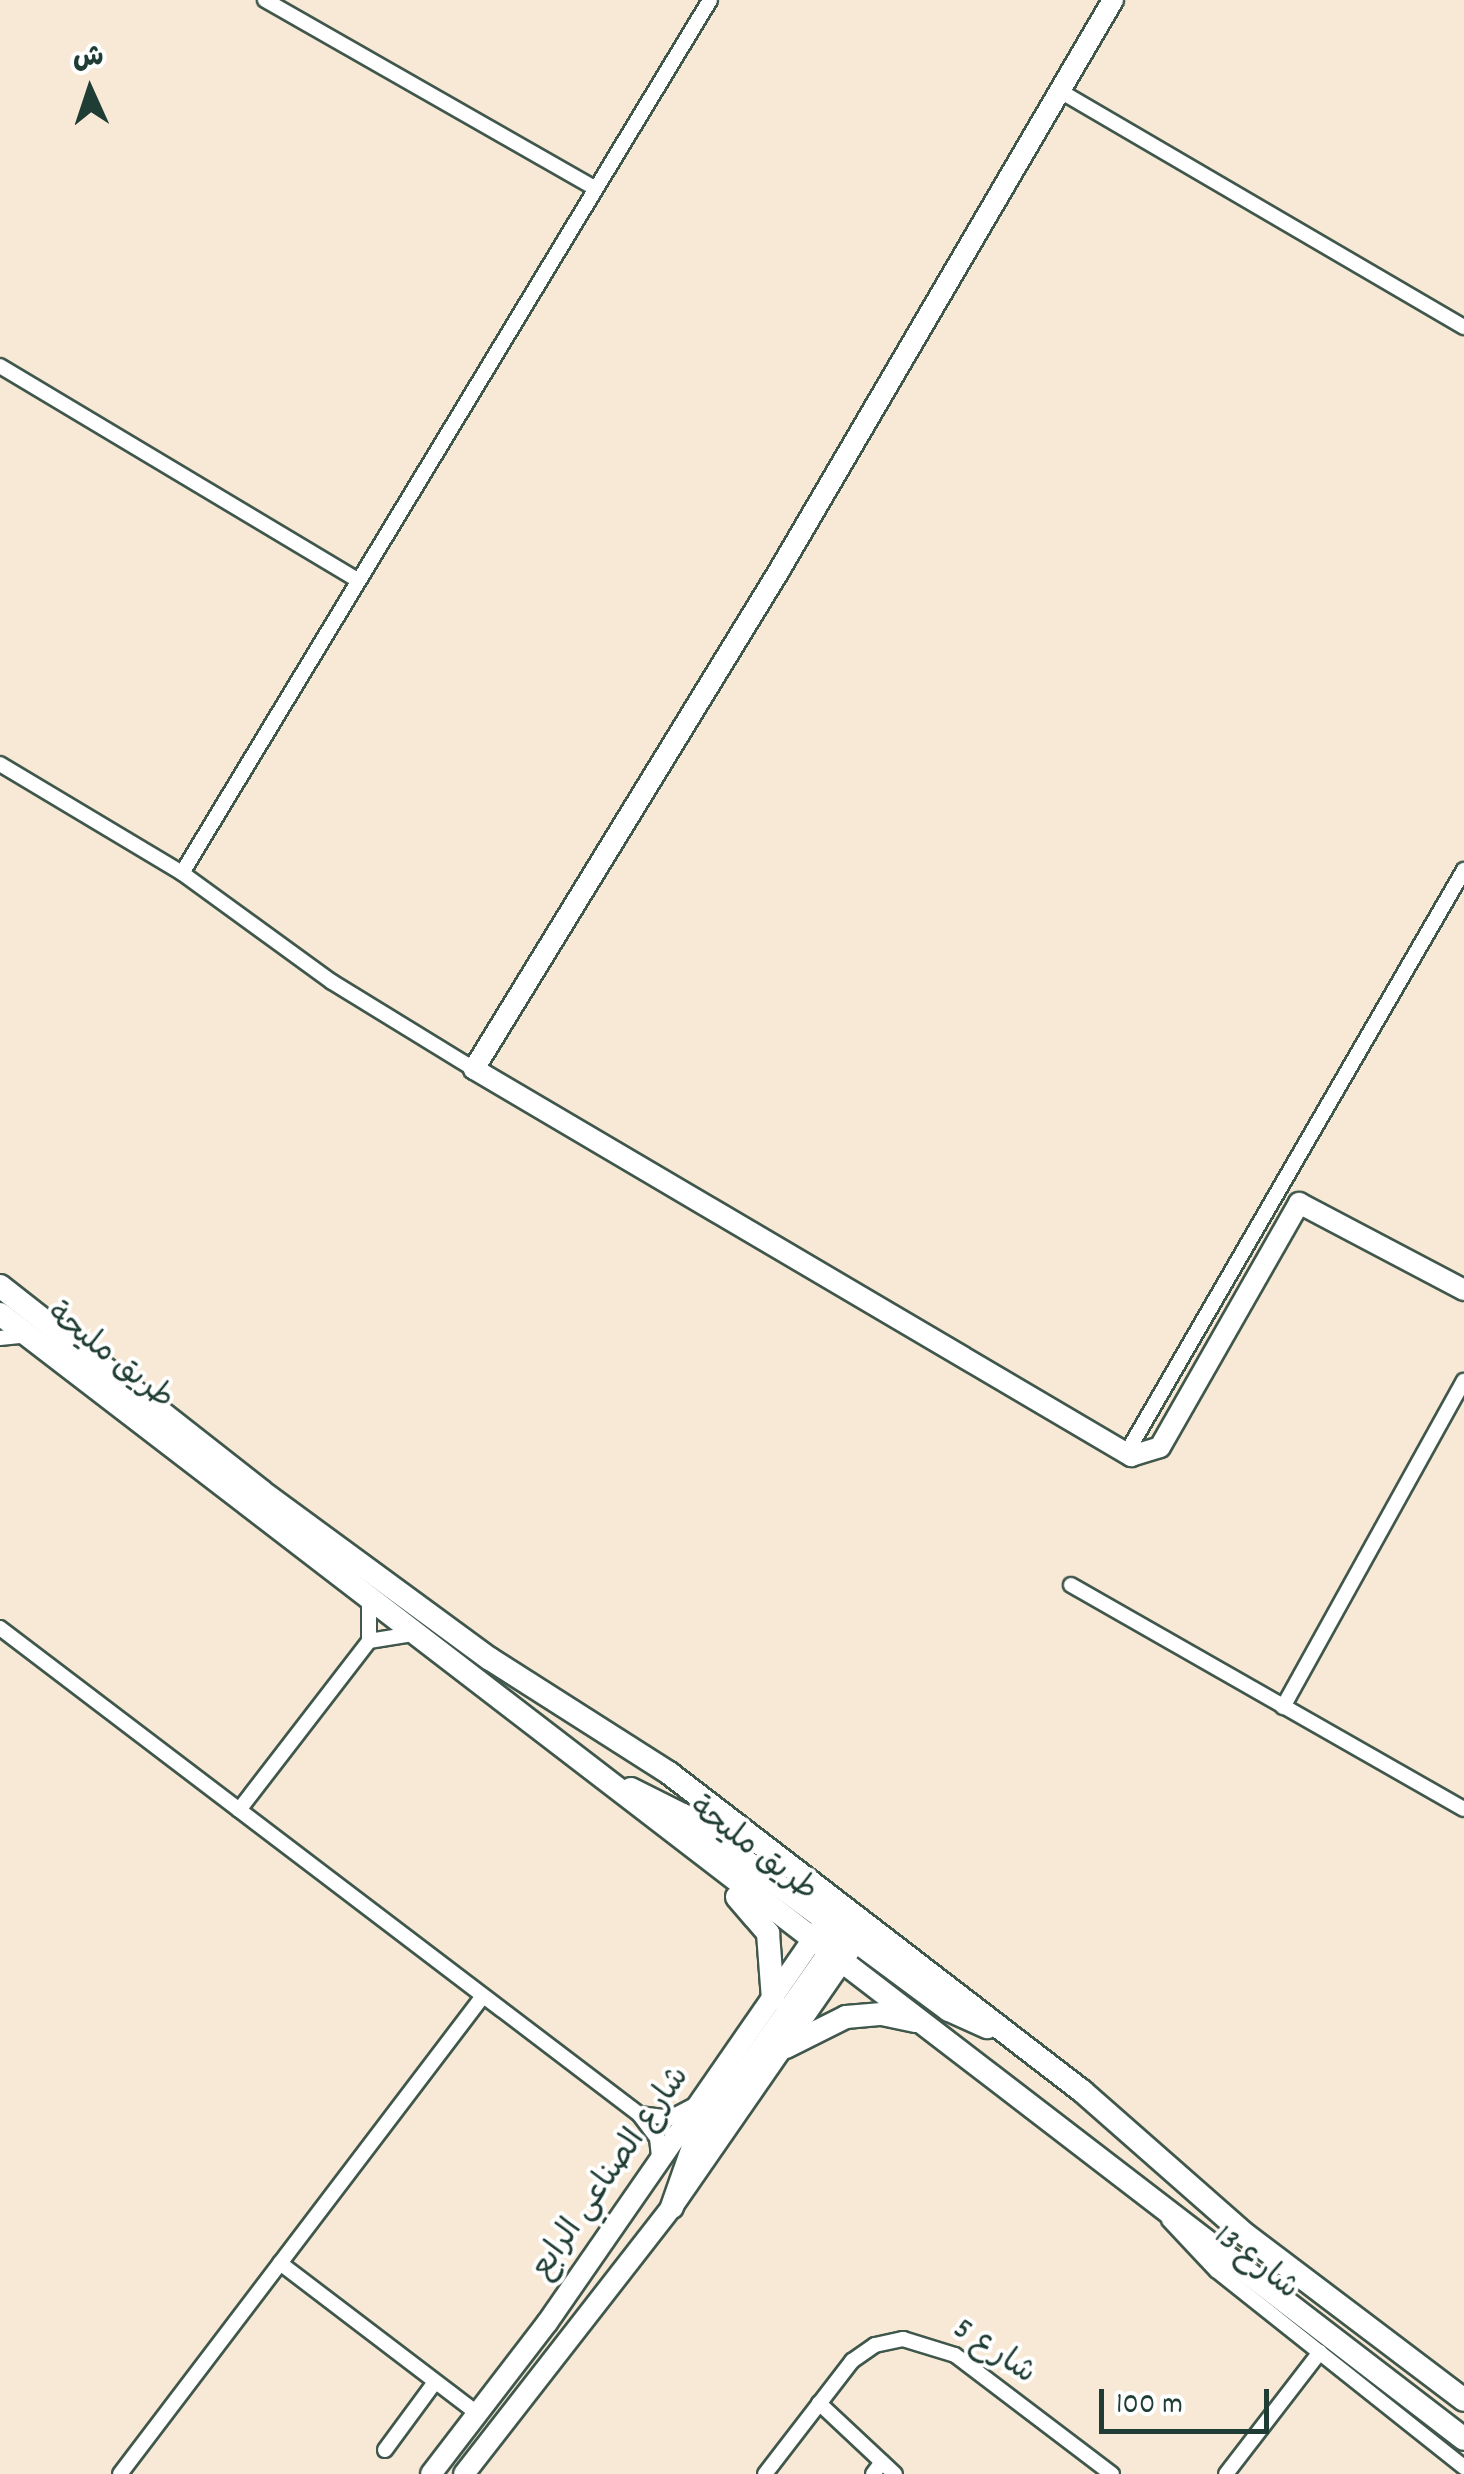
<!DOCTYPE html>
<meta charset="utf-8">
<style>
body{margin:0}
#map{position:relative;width:1464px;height:2474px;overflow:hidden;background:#f8e9d6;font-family:Dekko,"Playpen Sans Arabic",sans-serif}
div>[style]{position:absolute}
.roads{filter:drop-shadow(2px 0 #40574c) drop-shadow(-2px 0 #40574c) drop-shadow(0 2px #40574c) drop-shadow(0 -2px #40574c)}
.minor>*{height:14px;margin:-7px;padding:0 7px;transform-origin:7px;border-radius:7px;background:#fff}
.secondary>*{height:20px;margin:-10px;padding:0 10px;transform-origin:10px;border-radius:10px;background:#fff}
.primary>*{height:22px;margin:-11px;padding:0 11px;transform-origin:11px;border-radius:11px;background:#fff}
span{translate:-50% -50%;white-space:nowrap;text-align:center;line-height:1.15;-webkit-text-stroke:8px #fff;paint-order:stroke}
.street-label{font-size:32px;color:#1f3d34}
.north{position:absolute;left:40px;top:40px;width:100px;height:100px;-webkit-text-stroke:8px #fff;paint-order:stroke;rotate:357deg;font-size:28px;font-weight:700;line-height:40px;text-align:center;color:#1f3d34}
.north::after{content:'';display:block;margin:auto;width:35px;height:45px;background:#1f3d34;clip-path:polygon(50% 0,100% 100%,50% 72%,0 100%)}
.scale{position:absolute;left:1099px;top:2389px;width:170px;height:45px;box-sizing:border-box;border:5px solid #1f3d34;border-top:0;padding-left:12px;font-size:30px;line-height:35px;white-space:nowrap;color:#1f3d34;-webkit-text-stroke:8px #fff;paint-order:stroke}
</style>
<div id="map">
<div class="roads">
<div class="minor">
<i style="left:265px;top:0;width:379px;rotate:29.7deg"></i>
<i style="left:1060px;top:91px;width:468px;rotate:30.3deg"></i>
<i style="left:0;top:366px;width:417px;rotate:30.9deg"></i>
<i style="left:0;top:764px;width:212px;rotate:30.9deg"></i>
<i style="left:182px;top:873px;width:185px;rotate:36deg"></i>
<i style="left:332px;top:982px;width:167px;rotate:31.5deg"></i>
<i style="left:182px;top:873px;width:1020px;rotate:-58.83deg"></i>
<i style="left:0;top:1338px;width:27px;rotate:-6deg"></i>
<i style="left:1126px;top:1454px;width:675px;rotate:-59.94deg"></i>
<i style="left:1071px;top:1585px;width:452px;rotate:29.7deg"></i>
<i style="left:0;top:1628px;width:803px;rotate:37.26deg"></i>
<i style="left:639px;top:2114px;width:30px;rotate:53deg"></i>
<i style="left:657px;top:2138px;width:20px;rotate:84deg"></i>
<i style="left:369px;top:1641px;width:44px;rotate:-9.2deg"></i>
<i style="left:1283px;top:1707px;width:373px;rotate:-61deg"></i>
<i style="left:239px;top:1810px;width:213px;rotate:-52.4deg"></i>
<i style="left:369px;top:1641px;width:41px;rotate:-90deg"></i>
<i style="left:639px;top:2114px;width:31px;rotate:7deg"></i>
<i style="left:670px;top:2118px;width:27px;rotate:-28deg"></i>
<i style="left:1169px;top:2220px;width:69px;rotate:46.8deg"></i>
<i style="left:1216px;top:2270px;width:317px;rotate:38.5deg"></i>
<i style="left:280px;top:2263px;width:249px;rotate:37.3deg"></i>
<i style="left:819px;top:2403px;width:104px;rotate:43.1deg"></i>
<i style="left:385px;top:2450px;width:84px;rotate:-53.7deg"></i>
<i style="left:120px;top:2474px;width:600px;rotate:-52.79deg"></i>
<i style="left:765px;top:2474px;width:143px;rotate:-52.4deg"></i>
<i style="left:852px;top:2361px;width:28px;rotate:-35deg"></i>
<i style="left:875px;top:2345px;width:29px;rotate:-12deg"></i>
<i style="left:903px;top:2339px;width:54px;rotate:17.1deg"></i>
<i style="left:955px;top:2355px;width:197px;rotate:37.2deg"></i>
<i style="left:873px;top:2474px;width:15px;rotate:-53deg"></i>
<i style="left:1226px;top:2474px;width:154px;rotate:-52.4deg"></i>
</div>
<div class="secondary">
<i style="left:1113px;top:0;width:662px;rotate:120.33deg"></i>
<i style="left:779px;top:571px;width:584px;rotate:121.49deg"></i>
<i style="left:474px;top:1069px;width:763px;rotate:30.5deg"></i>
<i style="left:1131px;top:1456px;width:30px;rotate:-17deg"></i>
<i style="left:1160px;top:1447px;width:281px;rotate:-60.3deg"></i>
<i style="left:1299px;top:1203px;width:187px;rotate:27.8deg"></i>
<i style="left:431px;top:2474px;width:190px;rotate:-52.5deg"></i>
<i style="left:547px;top:2323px;width:483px;rotate:-55.3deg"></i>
<i style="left:464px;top:2474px;width:338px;rotate:-52.1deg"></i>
<i style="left:672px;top:2207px;width:339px;rotate:-55.3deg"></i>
</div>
<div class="primary">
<i style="left:0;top:1286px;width:332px;rotate:38.1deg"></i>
<i style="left:261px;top:1491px;width:284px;rotate:36.3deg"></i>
<i style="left:490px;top:1659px;width:212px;rotate:32.5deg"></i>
<i style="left:669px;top:1773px;width:521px;rotate:37.6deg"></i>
<i style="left:1082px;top:2091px;width:218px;rotate:41.3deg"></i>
<i style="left:1246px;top:2235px;width:273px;rotate:37.1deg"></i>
<i style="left:0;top:1314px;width:1846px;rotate:37.54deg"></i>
<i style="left:631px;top:1789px;width:58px;rotate:26.6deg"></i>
<i style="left:683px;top:1815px;width:177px;rotate:36.3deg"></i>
<i style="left:826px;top:1920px;width:27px;rotate:15deg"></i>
<i style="left:737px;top:1897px;width:48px;rotate:49.3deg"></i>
<i style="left:768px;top:1933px;width:66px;rotate:85.7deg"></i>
<i style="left:827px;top:1936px;width:26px;rotate:7deg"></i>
<i style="left:853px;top:1939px;width:119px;rotate:36.5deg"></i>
<i style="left:949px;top:2010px;width:42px;rotate:24.1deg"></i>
<i style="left:786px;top:2047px;width:67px;rotate:-26.6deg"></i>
<i style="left:846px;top:2017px;width:36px;rotate:-5deg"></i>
<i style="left:882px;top:2014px;width:34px;rotate:12deg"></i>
<i style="left:672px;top:2207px;width:64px;rotate:-70.7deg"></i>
<i style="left:693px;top:2147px;width:251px;rotate:-54.9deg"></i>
<i style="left:837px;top:1942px;width:24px;rotate:-78deg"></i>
<i style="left:842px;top:1919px;width:16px;rotate:-108deg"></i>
</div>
</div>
<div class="street-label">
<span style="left:109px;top:1358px;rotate:38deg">طريق مليحة</span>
<span style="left:752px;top:1851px;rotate:37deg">طريق مليحة</span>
<span style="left:612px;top:2174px;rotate:-55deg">شارع الصناعي الرابع</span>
<span style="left:1255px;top:2264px;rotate:39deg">شارع 13</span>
<span style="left:993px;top:2353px;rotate:34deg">شارع 5</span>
</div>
<div class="north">ش</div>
<div class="scale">100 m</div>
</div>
